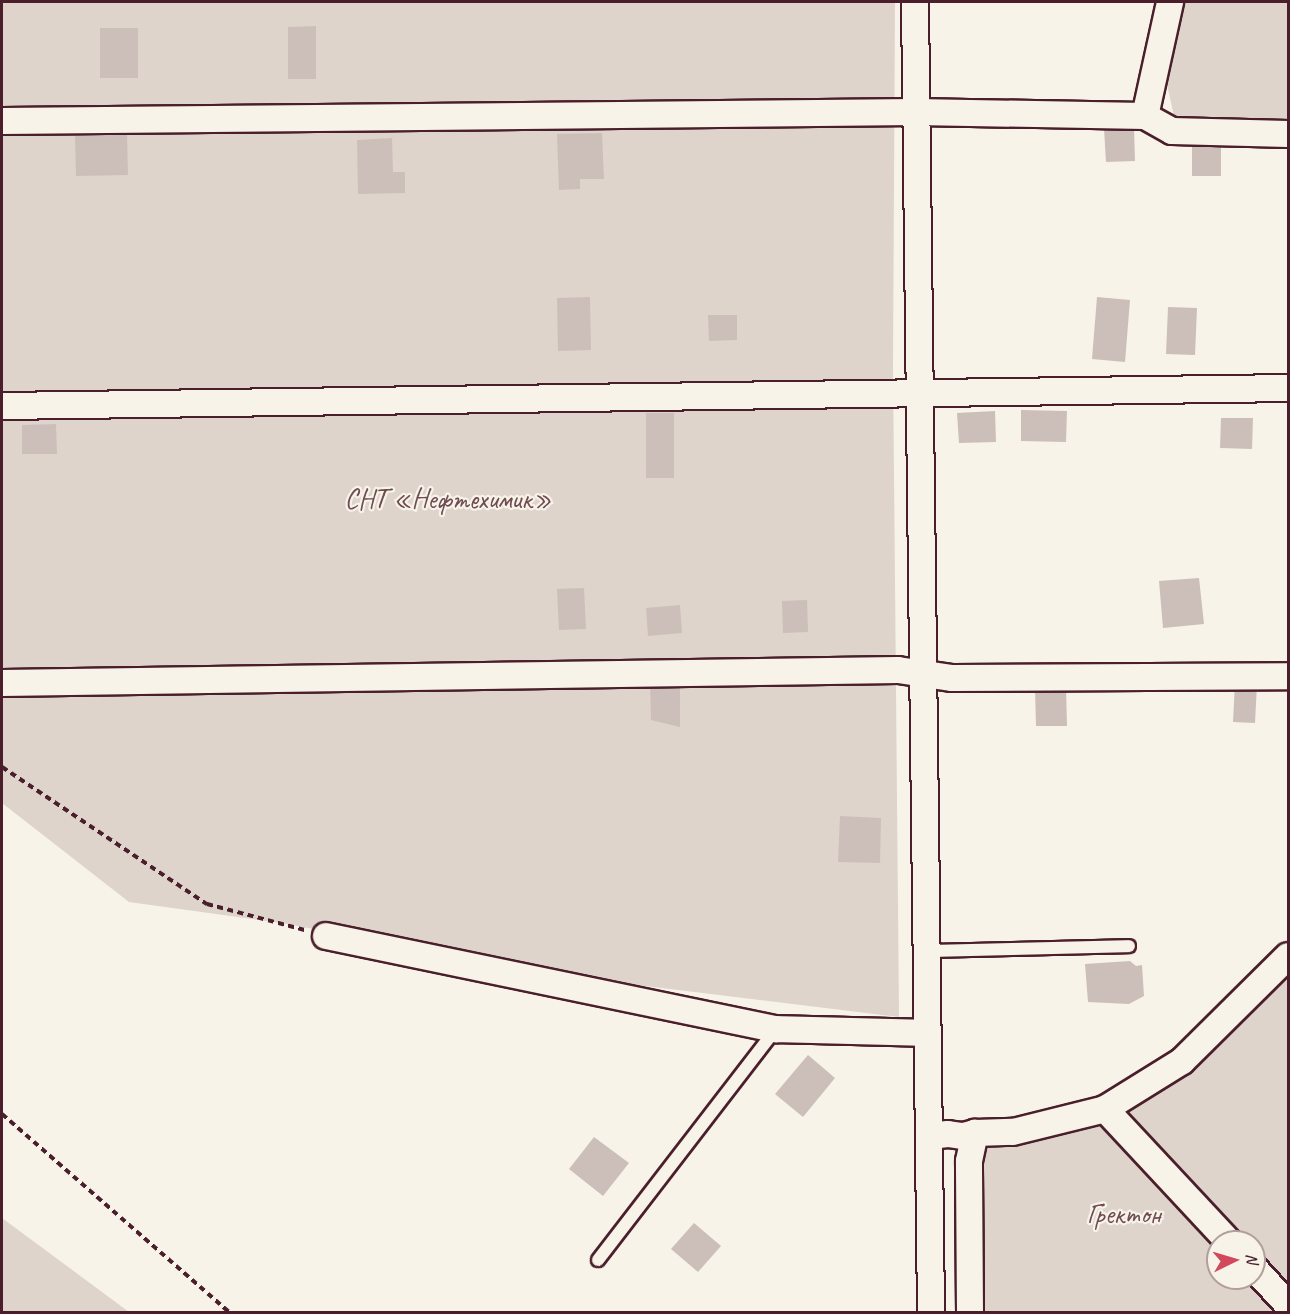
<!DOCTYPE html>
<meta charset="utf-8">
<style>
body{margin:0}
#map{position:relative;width:1290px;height:1314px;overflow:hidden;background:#f7f3e8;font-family:Caveat,sans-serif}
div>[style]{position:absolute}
.green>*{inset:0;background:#ded4cc}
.building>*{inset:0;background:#ccbfb9}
.path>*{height:4px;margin-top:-2px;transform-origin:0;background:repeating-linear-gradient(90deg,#4a1f2b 0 6px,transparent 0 10.5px)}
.roads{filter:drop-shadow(2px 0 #4a1f2b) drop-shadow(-2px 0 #4a1f2b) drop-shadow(0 2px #4a1f2b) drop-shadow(0 -2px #4a1f2b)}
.lane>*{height:12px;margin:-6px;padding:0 6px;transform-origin:6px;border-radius:6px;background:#f7f3e8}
.street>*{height:26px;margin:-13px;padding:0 13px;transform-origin:13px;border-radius:13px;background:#f7f3e8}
span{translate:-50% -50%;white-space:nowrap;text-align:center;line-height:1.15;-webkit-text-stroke:4.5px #f7f3e8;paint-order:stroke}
.park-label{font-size:28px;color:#6f4c53}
.frame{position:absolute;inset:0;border:3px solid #4a1f2b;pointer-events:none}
.north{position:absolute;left:1206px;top:1230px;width:60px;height:60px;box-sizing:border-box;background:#f7f3e8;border:2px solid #b29e9c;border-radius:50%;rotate:85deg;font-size:16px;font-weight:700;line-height:24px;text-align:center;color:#4a1f2b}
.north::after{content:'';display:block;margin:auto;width:21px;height:27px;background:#d1495b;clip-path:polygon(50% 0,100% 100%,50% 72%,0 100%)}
</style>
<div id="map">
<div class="green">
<i style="clip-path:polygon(2px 2px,895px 2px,893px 366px,899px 1017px,588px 979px,281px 923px,129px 902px,2px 803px)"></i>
<i style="clip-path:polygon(1184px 2px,1288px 2px,1288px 120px,1174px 116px,1166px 80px)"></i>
<i style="clip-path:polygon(evenodd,1288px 966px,1288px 1312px,956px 1312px,958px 1147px,1095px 1122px,1288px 966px,1218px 1242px,1254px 1242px,1254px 1278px,1218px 1278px,1218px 1242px)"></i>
<i style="clip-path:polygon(2px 1218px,129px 1312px,2px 1312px)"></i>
</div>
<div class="building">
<i style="clip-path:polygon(316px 26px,316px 79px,288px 79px,288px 27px)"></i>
<i style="clip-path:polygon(100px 28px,138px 28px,138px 78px,100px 78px)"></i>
<i style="clip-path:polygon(1134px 128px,1135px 161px,1106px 162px,1104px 129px)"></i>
<i style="clip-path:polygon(127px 132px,128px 175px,76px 176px,75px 133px)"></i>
<i style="clip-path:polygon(602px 133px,604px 179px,580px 179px,580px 189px,559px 190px,557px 134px)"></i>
<i style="clip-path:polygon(392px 138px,393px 172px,405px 172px,405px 193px,358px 194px,357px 140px)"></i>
<i style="clip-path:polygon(1192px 144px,1221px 144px,1221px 176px,1192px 176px)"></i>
<i style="clip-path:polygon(590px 297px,591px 350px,558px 351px,557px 298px)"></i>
<i style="clip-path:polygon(1097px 297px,1130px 300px,1125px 362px,1092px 359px)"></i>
<i style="clip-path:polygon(1168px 307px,1197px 308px,1195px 355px,1166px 354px)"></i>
<i style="clip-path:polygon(708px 315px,737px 315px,737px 340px,709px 341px)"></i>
<i style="clip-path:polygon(1021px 410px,1067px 411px,1066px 442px,1021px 441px)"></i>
<i style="clip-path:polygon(995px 411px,996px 442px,959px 443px,957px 413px)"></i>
<i style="clip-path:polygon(646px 413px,674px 413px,674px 478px,646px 478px)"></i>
<i style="clip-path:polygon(1221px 418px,1253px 418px,1252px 449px,1220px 448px)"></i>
<i style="clip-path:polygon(56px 424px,57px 454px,22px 454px,22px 425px)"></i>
<i style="clip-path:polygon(1199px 578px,1204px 624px,1163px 628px,1159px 581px)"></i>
<i style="clip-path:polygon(584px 588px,586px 629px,559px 630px,557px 589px)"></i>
<i style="clip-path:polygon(807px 600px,808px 632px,783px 633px,782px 601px)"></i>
<i style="clip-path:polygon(680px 605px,682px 633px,648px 636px,646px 608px)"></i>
<i style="clip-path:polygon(650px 681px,680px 681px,680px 727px,651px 720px)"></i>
<i style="clip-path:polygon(1235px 682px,1257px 684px,1255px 723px,1233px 722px)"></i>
<i style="clip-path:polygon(1066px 687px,1067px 726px,1036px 726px,1035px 688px)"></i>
<i style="clip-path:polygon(840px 816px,881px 818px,880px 863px,838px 862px)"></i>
<i style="clip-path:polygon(1130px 961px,1136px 966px,1142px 965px,1144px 996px,1129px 1004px,1088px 1002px,1085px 964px)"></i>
<i style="clip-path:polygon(808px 1055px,835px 1078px,803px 1117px,775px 1094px)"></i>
<i style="clip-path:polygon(594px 1137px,629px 1163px,603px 1196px,569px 1169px)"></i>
<i style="clip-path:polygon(694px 1223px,721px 1246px,698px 1272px,671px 1249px)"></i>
</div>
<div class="path">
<i style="left:2px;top:767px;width:247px;rotate:33.8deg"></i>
<i style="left:207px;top:904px;width:101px;rotate:14.9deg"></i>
<i style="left:2px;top:1114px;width:301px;rotate:41.1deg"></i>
</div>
<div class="roads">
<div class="lane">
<i style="left:926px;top:951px;width:203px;rotate:-1.4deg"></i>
<i style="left:598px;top:1260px;width:292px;rotate:-52.4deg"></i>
</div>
<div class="street">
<i style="left:915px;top:2px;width:1310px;rotate:89.3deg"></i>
<i style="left:1145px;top:116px;width:117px;rotate:-77.6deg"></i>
<i style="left:2px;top:121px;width:914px;rotate:-0.56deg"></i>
<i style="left:916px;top:112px;width:229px;rotate:1deg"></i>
<i style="left:1145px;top:116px;width:31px;rotate:29deg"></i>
<i style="left:1172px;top:131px;width:116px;rotate:1.5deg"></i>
<i style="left:2px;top:406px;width:1286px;rotate:-0.8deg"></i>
<i style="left:2px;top:683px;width:896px;rotate:-0.83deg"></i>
<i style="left:898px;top:670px;width:55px;rotate:8.4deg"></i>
<i style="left:952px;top:678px;width:336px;rotate:-0.3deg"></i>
<i style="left:326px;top:936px;width:460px;rotate:11.7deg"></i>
<i style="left:776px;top:1029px;width:151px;rotate:1.5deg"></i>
<i style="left:1105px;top:1109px;width:182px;rotate:47deg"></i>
<i style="left:929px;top:1136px;width:19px;rotate:-6deg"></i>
<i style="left:948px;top:1134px;width:15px;rotate:8deg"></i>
<i style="left:963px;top:1136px;width:12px;rotate:-14deg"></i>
<i style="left:975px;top:1133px;width:38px;rotate:-2deg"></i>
<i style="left:1013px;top:1132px;width:95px;rotate:-14deg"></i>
<i style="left:1105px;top:1109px;width:91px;rotate:-31.9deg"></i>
<i style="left:1182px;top:1061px;width:149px;rotate:-44.7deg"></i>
<i style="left:1254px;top:1268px;width:50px;rotate:47.4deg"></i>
<i style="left:970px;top:1312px;width:151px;rotate:-90.4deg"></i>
<i style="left:969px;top:1161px;width:29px;rotate:-78deg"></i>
</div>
</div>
<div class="park-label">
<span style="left:448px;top:499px">СНТ «Нефтехимик»</span>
<span style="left:1124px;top:1214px">Гректон</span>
</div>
<div class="frame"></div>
<div class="north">N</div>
</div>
